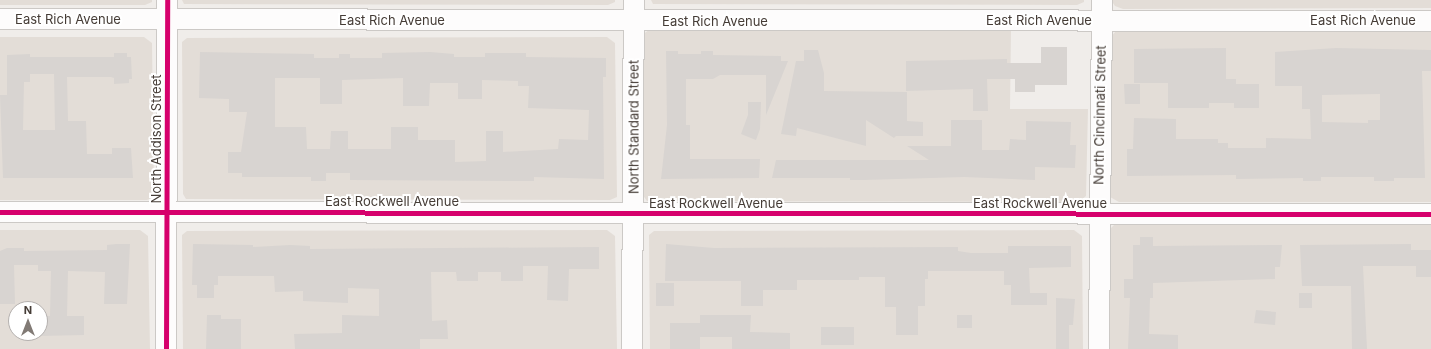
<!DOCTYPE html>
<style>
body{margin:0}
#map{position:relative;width:1431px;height:349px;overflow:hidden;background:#f0edea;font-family:Inter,sans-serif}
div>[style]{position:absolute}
.residential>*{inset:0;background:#e3ddd7}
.building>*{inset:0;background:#d8d4d1}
.roads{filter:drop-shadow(1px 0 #ccc9c6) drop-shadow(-1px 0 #ccc9c6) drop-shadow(0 1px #ccc9c6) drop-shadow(0 -1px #ccc9c6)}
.minor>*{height:20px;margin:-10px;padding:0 10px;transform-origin:10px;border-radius:10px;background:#fdfcfc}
.cycleway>*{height:5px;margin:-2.5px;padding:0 2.5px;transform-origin:2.5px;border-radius:2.5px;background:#d6006c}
span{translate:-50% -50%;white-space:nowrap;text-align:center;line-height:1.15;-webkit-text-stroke:4px #fff;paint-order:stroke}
.street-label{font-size:13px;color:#453c36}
.north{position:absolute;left:8px;top:301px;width:40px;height:40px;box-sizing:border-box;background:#fff;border:1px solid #b5b1af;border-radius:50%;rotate:0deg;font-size:11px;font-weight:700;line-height:16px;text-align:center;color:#453c36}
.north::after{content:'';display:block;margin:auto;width:14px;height:18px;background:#817a75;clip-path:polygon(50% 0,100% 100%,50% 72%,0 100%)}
</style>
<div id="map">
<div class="residential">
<i style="clip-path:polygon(0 0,152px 0,152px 2px,145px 5px,0 5px)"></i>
<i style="clip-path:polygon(182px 0,615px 0,615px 2px,608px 5px,184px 4px)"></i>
<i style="clip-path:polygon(651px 0,1084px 0,1084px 2px,1077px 5px,653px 4px)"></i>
<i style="clip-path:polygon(1111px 0,1431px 0,1431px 8px,1123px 9px,1115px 6px)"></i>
<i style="clip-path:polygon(650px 29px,1011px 29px,1010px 109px,1088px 109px,1086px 196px,1079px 202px,647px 201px,642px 194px,641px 36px)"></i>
<i style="clip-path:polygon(1431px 29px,1431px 202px,1119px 202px,1110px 197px,1110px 38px,1116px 31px)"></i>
<i style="clip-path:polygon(0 37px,144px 37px,152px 43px,154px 197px,147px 200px,0 200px)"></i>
<i style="clip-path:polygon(607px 37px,615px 43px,617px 197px,610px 200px,186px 199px,183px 194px,182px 42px,187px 38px)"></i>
<i style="clip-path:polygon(1431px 222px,1431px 349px,1108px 349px,1110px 229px,1116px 223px)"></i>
<i style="clip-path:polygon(evenodd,0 230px,140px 230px,148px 236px,150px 349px,0 349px,0 230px,16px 309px,40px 309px,40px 333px,16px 333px,16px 309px)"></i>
<i style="clip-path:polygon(607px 230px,615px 236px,617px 349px,183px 349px,182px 235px,187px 231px)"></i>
<i style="clip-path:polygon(1074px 230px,1082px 236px,1083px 349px,650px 349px,649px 235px,654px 231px)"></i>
</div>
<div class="building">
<i style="clip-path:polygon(1041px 47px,1067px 47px,1067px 85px,1035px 85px,1035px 92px,1015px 92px,1015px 79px,987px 79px,988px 111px,973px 111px,973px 89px,906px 91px,906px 61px,1007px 59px,1007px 63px,1041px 63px)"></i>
<i style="clip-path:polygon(1226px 48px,1226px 79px,1236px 79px,1236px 84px,1259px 84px,1259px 108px,1234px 108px,1234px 103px,1209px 103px,1209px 108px,1168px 108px,1168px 83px,1134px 83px,1134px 49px)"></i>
<i style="clip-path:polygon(evenodd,1336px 48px,1431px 50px,1431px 71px,1422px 71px,1425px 178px,1394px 178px,1394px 181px,1374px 181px,1374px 177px,1321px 177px,1321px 181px,1303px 181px,1303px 178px,1236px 179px,1236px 175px,1127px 176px,1127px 149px,1133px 149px,1134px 118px,1176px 119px,1176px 139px,1218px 139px,1218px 143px,1228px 143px,1228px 148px,1266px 148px,1266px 138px,1311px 139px,1310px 109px,1302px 109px,1302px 86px,1275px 86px,1275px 52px,1336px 48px,1380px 94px,1380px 120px,1368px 120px,1368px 123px,1322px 122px,1322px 95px,1380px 94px)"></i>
<i style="clip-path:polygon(804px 50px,818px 50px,824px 73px,824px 91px,907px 92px,907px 121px,923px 122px,923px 136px,896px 136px,894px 138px,866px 120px,866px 146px,797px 128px,796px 136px,781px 134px,796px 61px,804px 61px)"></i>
<i style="clip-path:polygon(666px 51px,678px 51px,678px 54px,701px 54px,701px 51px,713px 51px,713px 55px,781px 56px,781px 61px,788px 61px,766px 115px,766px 75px,720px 75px,713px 79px,686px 79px,686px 125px,690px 125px,690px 159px,760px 159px,759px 178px,661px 179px,667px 125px)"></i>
<i style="clip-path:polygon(evenodd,200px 52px,314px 54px,314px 58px,339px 58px,339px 54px,350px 54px,350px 58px,382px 58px,382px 53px,430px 52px,454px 54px,454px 57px,485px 57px,485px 53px,526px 53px,526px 57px,606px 58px,606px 77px,603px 77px,604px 179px,534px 177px,534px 181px,519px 181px,350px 180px,350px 173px,326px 173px,326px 181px,311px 181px,311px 177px,242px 177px,242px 173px,228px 173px,228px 152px,241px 152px,247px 112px,229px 112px,229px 99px,199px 98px,200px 52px,275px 78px,320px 78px,320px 104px,342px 104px,342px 80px,403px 78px,403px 106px,429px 106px,430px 83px,458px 83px,458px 99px,482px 99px,482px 80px,518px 81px,518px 86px,529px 86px,528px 108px,589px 110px,588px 140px,559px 139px,558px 149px,503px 152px,503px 131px,486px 131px,486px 161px,455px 162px,455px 140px,418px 140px,418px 127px,391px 127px,391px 149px,348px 149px,348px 131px,331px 131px,330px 149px,307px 149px,306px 127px,275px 127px,275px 78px)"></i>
<i style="clip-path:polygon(evenodd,114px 53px,127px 53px,127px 57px,131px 57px,132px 79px,129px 79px,129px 83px,114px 84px,114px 78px,111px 77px,67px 77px,68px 121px,86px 121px,87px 154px,112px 154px,112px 148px,131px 148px,133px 178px,3px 178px,0 95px,7px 95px,7px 55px,30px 54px,30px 57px,114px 57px,114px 53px,30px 74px,54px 74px,55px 130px,23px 130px,24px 82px,30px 82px,30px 74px)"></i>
<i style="clip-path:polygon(1124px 84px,1140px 84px,1140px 104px,1125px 104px)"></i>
<i style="clip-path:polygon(748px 102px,761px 102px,760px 129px,756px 140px,741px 134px,748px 115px)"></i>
<i style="clip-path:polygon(951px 120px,982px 120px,982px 150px,1009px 150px,1010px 139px,1026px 140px,1026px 121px,1071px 122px,1070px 145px,1076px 145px,1075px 168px,1035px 167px,1035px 180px,964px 177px,864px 180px,850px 180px,850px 178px,772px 178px,776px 160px,929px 160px,907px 146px,951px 146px)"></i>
<i style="clip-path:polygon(1140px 237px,1153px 237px,1153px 246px,1282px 245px,1280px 267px,1275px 267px,1275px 279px,1153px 283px,1153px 298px,1150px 298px,1149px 334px,1178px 335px,1178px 349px,1128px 349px,1130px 298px,1124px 298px,1124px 279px,1133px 279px,1133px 245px,1140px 245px)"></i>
<i style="clip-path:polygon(116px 244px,130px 244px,127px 304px,104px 304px,105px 272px,68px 271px,67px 316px,84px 316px,84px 335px,40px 336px,40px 316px,50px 316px,51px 271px,38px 271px,38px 265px,14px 265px,15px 304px,0 304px,0 251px,7px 248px,24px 248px,24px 251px,107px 250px,107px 245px)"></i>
<i style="clip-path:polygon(193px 244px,253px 245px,253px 247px,290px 245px,310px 246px,310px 249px,599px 247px,599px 269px,569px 269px,568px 301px,547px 300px,548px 266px,523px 266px,523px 281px,501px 281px,501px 272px,478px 272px,478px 281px,457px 281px,456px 272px,431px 272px,432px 321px,447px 320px,448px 339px,420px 339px,420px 349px,295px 349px,294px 334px,342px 333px,342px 315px,379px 316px,379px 289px,348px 288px,348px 303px,303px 301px,303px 291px,275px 292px,274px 276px,218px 276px,218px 285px,214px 285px,214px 298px,197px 298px,197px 285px,192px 285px)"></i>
<i style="clip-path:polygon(666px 244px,714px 248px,958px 247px,958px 251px,971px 253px,1008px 253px,1008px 246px,1071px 246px,1071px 267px,1029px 268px,1030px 293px,1047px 293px,1047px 305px,1011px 305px,1011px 285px,1004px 285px,1004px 271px,928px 271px,928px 279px,925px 279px,925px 306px,918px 306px,918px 335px,896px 335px,896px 307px,885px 307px,885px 277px,859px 277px,859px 280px,797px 280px,797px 290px,763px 290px,763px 306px,741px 306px,741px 281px,665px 281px)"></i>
<i style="clip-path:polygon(1411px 244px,1411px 250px,1431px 250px,1431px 277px,1416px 277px,1416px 266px,1363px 266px,1367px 349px,1352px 349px,1351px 286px,1302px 286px,1300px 245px)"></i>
<i style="clip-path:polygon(656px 283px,674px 283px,674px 306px,656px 306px)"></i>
<i style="clip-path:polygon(1299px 293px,1312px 293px,1312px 308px,1299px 308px)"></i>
<i style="clip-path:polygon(1056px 298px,1075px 299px,1073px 325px,1069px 325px,1069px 349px,1056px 349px)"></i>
<i style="clip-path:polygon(1256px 310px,1276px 312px,1275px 325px,1254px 323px)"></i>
<i style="clip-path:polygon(207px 315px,221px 315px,221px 319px,241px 319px,241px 349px,206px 349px)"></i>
<i style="clip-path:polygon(700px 315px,751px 315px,750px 332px,790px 333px,790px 349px,732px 349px,732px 337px,700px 337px,700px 349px,670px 349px,670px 323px,700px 323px)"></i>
<i style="clip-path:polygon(957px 315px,972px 315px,972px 328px,957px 328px)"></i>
<i style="clip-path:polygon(821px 327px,854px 327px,854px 345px,821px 345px)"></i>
</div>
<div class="roads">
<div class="minor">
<i style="left:0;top:19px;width:1431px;rotate:0.08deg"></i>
<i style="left:0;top:212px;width:1431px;rotate:0.08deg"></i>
<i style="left:166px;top:349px;width:349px;rotate:-89.8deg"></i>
<i style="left:632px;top:349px;width:349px;rotate:-89.7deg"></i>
<i style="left:1099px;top:349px;width:349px;rotate:-89.5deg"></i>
</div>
</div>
<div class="cycleway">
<i style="left:0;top:212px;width:1431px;rotate:0.08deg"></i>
<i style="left:166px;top:349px;width:349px;rotate:-89.8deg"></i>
</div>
<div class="street-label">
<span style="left:68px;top:19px">East Rich Avenue</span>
<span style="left:392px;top:20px">East Rich Avenue</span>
<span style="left:1039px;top:20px">East Rich Avenue</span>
<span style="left:1363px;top:20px">East Rich Avenue</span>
<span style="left:715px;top:21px">East Rich Avenue</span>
<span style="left:1100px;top:115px;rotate:-89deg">North Cincinnati Street</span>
<span style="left:634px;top:127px;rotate:-90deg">North Standard Street</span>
<span style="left:156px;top:139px;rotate:-90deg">North Addison Street</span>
<span style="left:392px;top:201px">East Rockwell Avenue</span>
<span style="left:716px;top:203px">East Rockwell Avenue</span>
<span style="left:1040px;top:203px">East Rockwell Avenue</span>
</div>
<div class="north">N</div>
</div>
